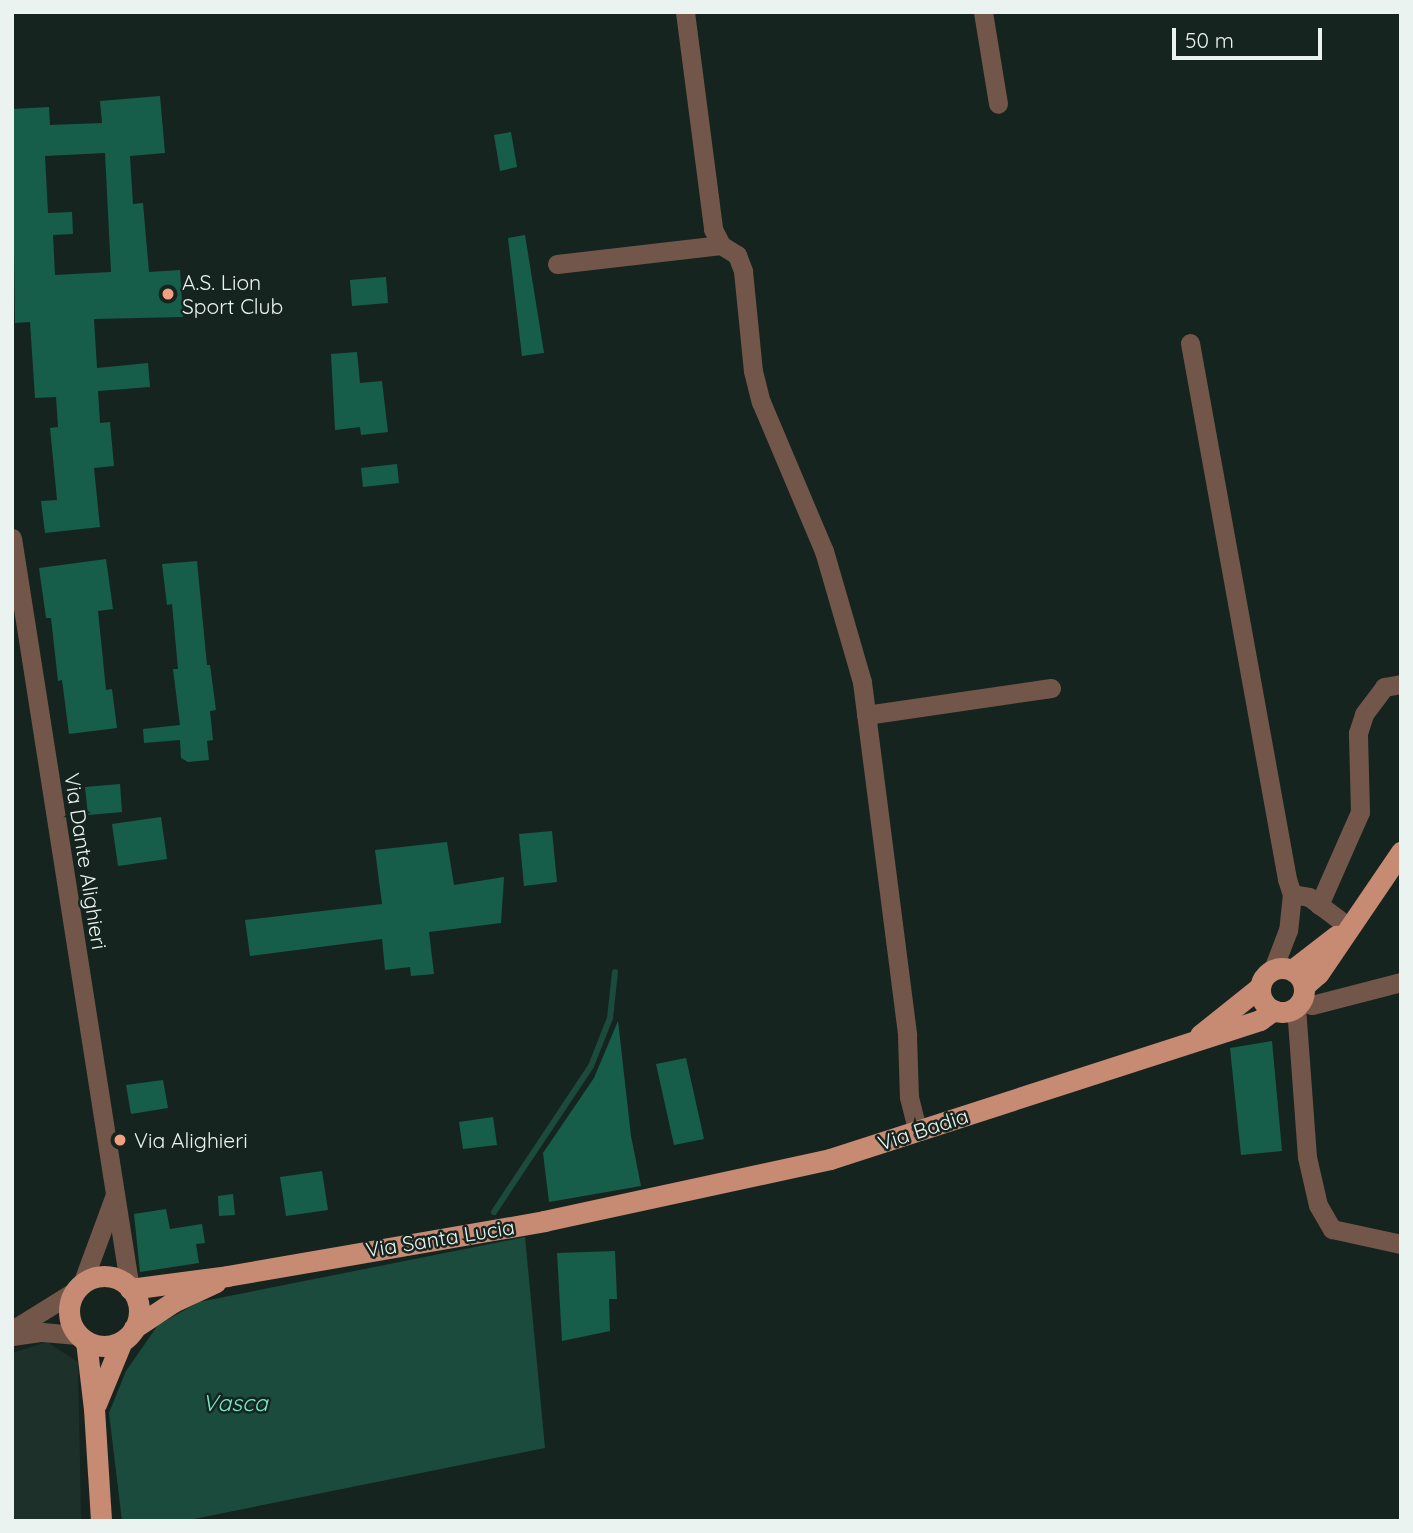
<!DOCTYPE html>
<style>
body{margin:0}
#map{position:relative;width:1413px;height:1533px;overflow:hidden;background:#16241f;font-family:Quicksand,sans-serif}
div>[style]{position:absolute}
.built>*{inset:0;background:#1d312a}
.water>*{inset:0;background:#1b4b3c}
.stream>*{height:6px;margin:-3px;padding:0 3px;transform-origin:3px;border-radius:3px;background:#1b4b3c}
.building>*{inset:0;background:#175e4a}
.minor>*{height:19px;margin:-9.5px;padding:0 9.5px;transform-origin:9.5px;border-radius:9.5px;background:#73564a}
.major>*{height:21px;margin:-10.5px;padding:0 10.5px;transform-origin:10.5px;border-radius:10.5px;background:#c78a73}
.major>.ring{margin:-10.5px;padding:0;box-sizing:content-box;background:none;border:21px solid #c78a73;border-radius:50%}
.dots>*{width:19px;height:19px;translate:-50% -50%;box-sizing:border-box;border:4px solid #16241f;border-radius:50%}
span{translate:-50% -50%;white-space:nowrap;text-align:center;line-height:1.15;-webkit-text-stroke:5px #16241f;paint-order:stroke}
.poi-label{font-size:21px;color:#ebf3f0}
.left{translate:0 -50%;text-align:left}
.street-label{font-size:21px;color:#ebf3f0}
.water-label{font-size:23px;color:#6fecc3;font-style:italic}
.frame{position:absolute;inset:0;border:14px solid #ebf3f0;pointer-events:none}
.scale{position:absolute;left:1172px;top:28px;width:150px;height:32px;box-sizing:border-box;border:4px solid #ebf3f0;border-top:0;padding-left:9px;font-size:21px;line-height:24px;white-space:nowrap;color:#ebf3f0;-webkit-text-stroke:5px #16241f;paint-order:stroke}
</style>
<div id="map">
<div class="built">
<i style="clip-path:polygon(47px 1342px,78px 1362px,81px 1521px,12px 1521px,12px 1353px)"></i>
</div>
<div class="water">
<i style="clip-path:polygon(525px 1237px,545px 1448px,184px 1521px,122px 1521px,109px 1413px,126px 1371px,158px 1325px,199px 1302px)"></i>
</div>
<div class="stream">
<i style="left:494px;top:1212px;width:175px;rotate:-56.4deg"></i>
<i style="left:591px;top:1066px;width:52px;rotate:-68.4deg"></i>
<i style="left:610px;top:1018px;width:46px;rotate:-83.8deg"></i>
</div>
<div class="building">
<i style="clip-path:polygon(evenodd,160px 96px,165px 153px,130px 156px,133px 204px,143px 203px,149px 272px,180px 270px,183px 317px,94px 319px,97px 368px,148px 363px,150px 387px,98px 391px,100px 423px,110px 422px,114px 466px,94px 468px,100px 527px,45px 533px,41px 501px,57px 500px,50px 428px,58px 427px,56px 397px,35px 398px,30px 322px,15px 323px,12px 109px,49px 107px,50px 125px,102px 123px,100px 101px,160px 96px,105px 153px,111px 272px,55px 275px,53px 235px,73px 234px,72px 212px,48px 213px,45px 156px,105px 153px)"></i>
<i style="clip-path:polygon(511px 132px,517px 167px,500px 171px,494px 135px)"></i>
<i style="clip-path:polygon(525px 235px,544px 353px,522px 356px,508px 238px)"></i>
<i style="clip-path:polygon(386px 277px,388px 303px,352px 306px,350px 280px)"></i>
<i style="clip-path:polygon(357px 352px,360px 383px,382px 381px,388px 432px,361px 435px,360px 427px,335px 430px,331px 354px)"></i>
<i style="clip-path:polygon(397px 464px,399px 483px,363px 487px,361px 468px)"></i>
<i style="clip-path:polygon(106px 559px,113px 609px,98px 611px,106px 690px,112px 689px,117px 728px,69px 734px,62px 680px,58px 681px,51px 618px,46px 618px,39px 568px)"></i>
<i style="clip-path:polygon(197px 561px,207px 665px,210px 665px,216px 710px,210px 711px,213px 740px,207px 741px,209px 760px,188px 762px,181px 758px,180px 740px,144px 743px,143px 729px,180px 725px,173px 669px,178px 669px,172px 604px,167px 605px,162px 564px)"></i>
<i style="clip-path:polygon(120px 784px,122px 812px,88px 815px,85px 787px)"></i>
<i style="clip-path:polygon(161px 817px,167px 859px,118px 866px,112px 824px)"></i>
<i style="clip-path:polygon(552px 831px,557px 882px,524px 886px,519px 834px)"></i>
<i style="clip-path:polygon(447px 842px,454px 885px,504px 877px,501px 923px,429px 932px,434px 974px,411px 976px,410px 967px,385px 970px,382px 939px,250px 956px,245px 920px,382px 904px,375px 850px)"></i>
<i style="clip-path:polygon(618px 1021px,631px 1136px,641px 1186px,549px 1202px,543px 1153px,594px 1078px)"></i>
<i style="clip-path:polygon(1272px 1041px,1282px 1151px,1241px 1155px,1230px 1048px)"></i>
<i style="clip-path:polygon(686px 1058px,704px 1139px,674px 1145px,656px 1064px)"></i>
<i style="clip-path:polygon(163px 1080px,168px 1108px,131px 1114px,126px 1085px)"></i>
<i style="clip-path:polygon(493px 1117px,497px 1145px,463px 1149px,459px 1122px)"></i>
<i style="clip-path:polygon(322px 1171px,328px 1210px,286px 1216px,280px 1177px)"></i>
<i style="clip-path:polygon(233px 1194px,235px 1215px,219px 1216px,218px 1196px)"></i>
<i style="clip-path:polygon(166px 1209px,170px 1229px,202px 1224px,205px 1243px,196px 1244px,199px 1263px,140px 1272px,134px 1214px)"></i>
<i style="clip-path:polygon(615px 1251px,617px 1299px,609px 1299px,610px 1331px,562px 1341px,557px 1253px)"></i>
</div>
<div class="minor">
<i style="left:685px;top:12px;width:219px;rotate:82.6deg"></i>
<i style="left:713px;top:229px;width:18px;rotate:63deg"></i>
<i style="left:721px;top:245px;width:19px;rotate:32deg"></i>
<i style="left:737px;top:255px;width:17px;rotate:69deg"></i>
<i style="left:743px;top:271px;width:100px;rotate:84.3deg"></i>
<i style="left:753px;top:371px;width:32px;rotate:76deg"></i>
<i style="left:761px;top:402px;width:162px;rotate:67.1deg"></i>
<i style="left:824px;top:551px;width:136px;rotate:73.8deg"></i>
<i style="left:862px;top:682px;width:356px;rotate:82.7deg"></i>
<i style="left:907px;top:1035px;width:62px;rotate:88.2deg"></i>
<i style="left:909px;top:1097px;width:34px;rotate:76deg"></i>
<i style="left:983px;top:12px;width:93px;rotate:80.7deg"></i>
<i style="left:557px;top:264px;width:165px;rotate:-6.6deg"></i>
<i style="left:1190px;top:343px;width:545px;rotate:79.74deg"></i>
<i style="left:1287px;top:879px;width:16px;rotate:72deg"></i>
<i style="left:1292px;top:894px;width:36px;rotate:96deg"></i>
<i style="left:1288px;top:930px;width:42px;rotate:111deg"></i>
<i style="left:12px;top:538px;width:760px;rotate:81.07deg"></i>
<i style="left:866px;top:715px;width:187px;rotate:-8.3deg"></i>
<i style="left:1292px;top:894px;width:17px;rotate:10deg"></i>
<i style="left:1309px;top:897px;width:50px;rotate:36.9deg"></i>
<i style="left:1319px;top:905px;width:102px;rotate:-66.2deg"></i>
<i style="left:1360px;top:812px;width:79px;rotate:-91.5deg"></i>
<i style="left:1358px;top:733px;width:20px;rotate:-72deg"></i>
<i style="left:1364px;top:714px;width:34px;rotate:-53deg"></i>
<i style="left:1384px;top:687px;width:17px;rotate:-10deg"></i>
<i style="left:1301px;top:1002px;width:11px;rotate:15deg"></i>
<i style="left:1312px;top:1005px;width:92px;rotate:-14.5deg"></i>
<i style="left:1296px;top:1007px;width:150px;rotate:85.8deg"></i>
<i style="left:1307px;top:1157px;width:49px;rotate:77.1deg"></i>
<i style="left:1318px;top:1205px;width:28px;rotate:60deg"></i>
<i style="left:1332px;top:1229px;width:71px;rotate:12.3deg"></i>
<i style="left:82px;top:1284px;width:95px;rotate:-69.7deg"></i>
<i style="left:12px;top:1330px;width:74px;rotate:-31.8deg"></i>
<i style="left:12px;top:1336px;width:30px;rotate:-8deg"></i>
<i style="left:42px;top:1332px;width:36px;rotate:5deg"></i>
</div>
<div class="major">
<i class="ring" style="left:1260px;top:968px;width:23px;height:23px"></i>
<i style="left:1292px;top:970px;width:56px;rotate:-37.7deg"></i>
<i style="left:1304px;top:986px;width:18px;rotate:-41deg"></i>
<i style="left:1318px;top:974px;width:148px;rotate:-55.8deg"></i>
<i style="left:1200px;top:1035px;width:77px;rotate:-38.7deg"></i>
<i class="ring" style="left:69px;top:1276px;width:49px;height:49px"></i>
<i style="left:130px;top:1289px;width:98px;rotate:-7.6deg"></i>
<i style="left:227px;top:1276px;width:322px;rotate:-9.8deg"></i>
<i style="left:544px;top:1221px;width:293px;rotate:-12.2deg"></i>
<i style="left:830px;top:1159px;width:452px;rotate:-17.9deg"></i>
<i style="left:1260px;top:1020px;width:17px;rotate:-36deg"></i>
<i style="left:134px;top:1328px;width:47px;rotate:-33.7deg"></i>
<i style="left:173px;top:1302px;width:47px;rotate:-24.9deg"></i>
<i style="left:86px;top:1341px;width:68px;rotate:83.3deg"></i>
<i style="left:94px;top:1409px;width:112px;rotate:86.4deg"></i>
<i style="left:96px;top:1404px;width:68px;rotate:-67.6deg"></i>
</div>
<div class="dots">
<i style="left:168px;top:294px;background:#f2a080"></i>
<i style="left:120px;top:1140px;background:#f2a080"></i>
</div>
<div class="poi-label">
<span class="left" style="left:182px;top:294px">A.S. Lion<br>Sport Club</span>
<span class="left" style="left:134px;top:1140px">Via Alighieri</span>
</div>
<div class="street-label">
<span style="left:86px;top:861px;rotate:81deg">Via Dante Alighieri</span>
<span style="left:923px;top:1129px;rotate:-18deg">Via Badia</span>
<span style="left:440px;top:1238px;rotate:-9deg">Via Santa Lucia</span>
</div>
<div class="water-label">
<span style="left:235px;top:1403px">Vasca</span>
</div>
<div class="frame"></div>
<div class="scale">50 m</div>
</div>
